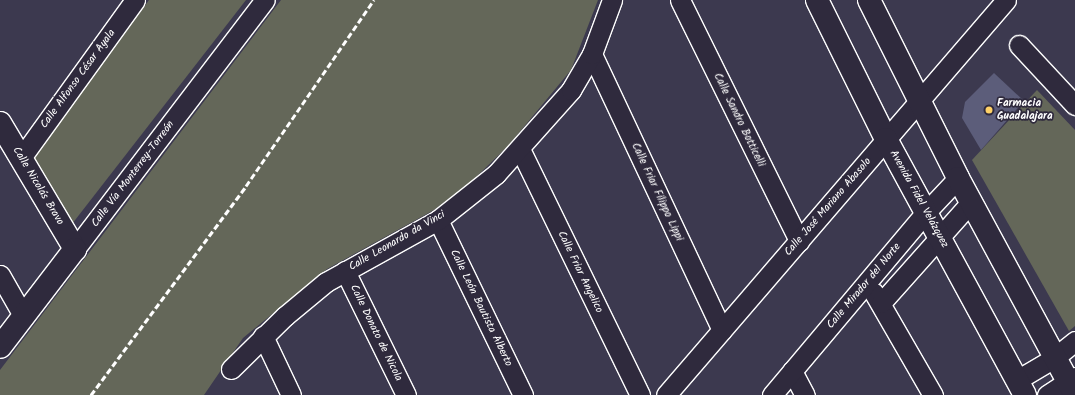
<!DOCTYPE html>
<meta charset="utf-8">
<style>
body{margin:0}
#map{position:relative;width:1075px;height:395px;overflow:hidden;background:#3c394f;font-family:Kalam,sans-serif}
div>[style]{position:absolute}
.green>*{inset:0;background:#646759}
.building>*{inset:0;background:#5c5d7a}
.roads{filter:drop-shadow(1px 0 #fff) drop-shadow(-1px 0 #fff) drop-shadow(0 1px #fff) drop-shadow(0 -1px #fff)}
.street>*{height:19px;margin:-9.5px;padding:0 9.5px;transform-origin:9.5px;border-radius:9.5px;background:#2f2a3d}
.secondary>*{height:22px;margin:-11px;padding:0 11px;transform-origin:11px;border-radius:11px;background:#2f2a3d}
.rail>*{height:3px;margin-top:-1.5px;transform-origin:0;background:repeating-linear-gradient(90deg,#fff 0 6px,transparent 0 9px)}
.dots>*{width:11px;height:11px;translate:-50% -50%;box-sizing:border-box;border:2px solid #2f2a3d;border-radius:50%}
span{translate:-50% -50%;white-space:nowrap;text-align:center;line-height:1.15;-webkit-text-stroke:3.5px #2f2a3d;paint-order:stroke}
.street-label{font-size:11px;color:#fff}
.poi-label{font-size:11px;color:#fff;font-weight:700}
.left{translate:0 -50%;text-align:left}
</style>
<div id="map">
<div class="green">
<i style="clip-path:polygon(149px 0,246px 0,72px 224px,33px 159px)"></i>
<i style="clip-path:polygon(281px 0,598px 0,571px 70px,508px 146px,473px 180px,434px 210px,327px 269px,243px 338px,204px 395px,0 395px,0 370px)"></i>
<i style="clip-path:polygon(1037px 90px,1075px 130px,1075px 326px,1069px 331px,972px 160px)"></i>
</div>
<div class="building">
<i style="clip-path:polygon(994px 73px,1024px 101px,981px 150px,962px 118px,965px 102px)"></i>
</div>
<div class="roads">
<div class="street">
<i style="left:680px;top:0;width:269px;rotate:63.7deg"></i>
<i style="left:1019px;top:45px;width:82px;rotate:47deg"></i>
<i style="left:592px;top:54px;width:305px;rotate:64.8deg"></i>
<i style="left:520px;top:149px;width:274px;rotate:64deg"></i>
<i style="left:21px;top:158px;width:195px;rotate:-54.2deg"></i>
<i style="left:438px;top:220px;width:195px;rotate:64.1deg"></i>
<i style="left:75px;top:249px;width:313px;rotate:-52.7deg"></i>
<i style="left:345px;top:271px;width:138px;rotate:63.8deg"></i>
<i style="left:0;top:275px;width:48px;rotate:60.3deg"></i>
<i style="left:874px;top:293px;width:118px;rotate:60deg"></i>
<i style="left:881px;top:303px;width:135px;rotate:-48.3deg"></i>
<i style="left:263px;top:336px;width:65px;rotate:64.6deg"></i>
<i style="left:231px;top:369px;width:76px;rotate:-44.5deg"></i>
<i style="left:285px;top:316px;width:53px;rotate:-39.7deg"></i>
<i style="left:326px;top:282px;width:128px;rotate:-29deg"></i>
<i style="left:438px;top:220px;width:74px;rotate:-38.4deg"></i>
<i style="left:496px;top:174px;width:113px;rotate:-48.2deg"></i>
<i style="left:571px;top:90px;width:42px;rotate:-59.7deg"></i>
<i style="left:592px;top:54px;width:58px;rotate:-69.7deg"></i>
<i style="left:792px;top:371px;width:27px;rotate:62deg"></i>
<i style="left:1017px;top:380px;width:43px;rotate:-30.7deg"></i>
<i style="left:1054px;top:358px;width:27px;rotate:-39deg"></i>
<i style="left:666px;top:395px;width:521px;rotate:-49.28deg"></i>
<i style="left:772px;top:395px;width:239px;rotate:-49.9deg"></i>
<i style="left:926px;top:212px;width:47px;rotate:-46.7deg"></i>
<i style="left:1047px;top:395px;width:33px;rotate:-33deg"></i>
</div>
<div class="secondary">
<i style="left:817px;top:0;width:155px;rotate:63.6deg"></i>
<i style="left:886px;top:139px;width:291px;rotate:61.5deg"></i>
<i style="left:869px;top:0;width:199px;rotate:63.4deg"></i>
<i style="left:958px;top:178px;width:246px;rotate:61.6deg"></i>
<i style="left:0;top:123px;width:147px;rotate:59.2deg"></i>
<i style="left:75px;top:249px;width:123px;rotate:127.4deg"></i>
</div>
</div>
<div class="rail">
<i style="left:91px;top:395px;width:260px;rotate:-53.4deg"></i>
<i style="left:246px;top:186px;width:226px;rotate:-55.5deg"></i>
</div>
<div class="dots">
<i style="left:989px;top:110px;background:#ffd166"></i>
</div>
<div class="street-label">
<span style="left:78px;top:79px;rotate:-54deg">Calle Alfonso César Ayala</span>
<span style="left:739px;top:120px;rotate:64deg">Calle Sandro Botticelli</span>
<span style="left:133px;top:174px;rotate:-53deg">Calle Vía Monterrey-Torreón</span>
<span style="left:38px;top:186px;rotate:59deg">Calle Nicolás Bravo</span>
<span style="left:657px;top:192px;rotate:65deg">Calle Friar Filippo Lippi</span>
<span style="left:919px;top:199px;rotate:61deg">Avenida Fidel Velázquez</span>
<span style="left:828px;top:207px;rotate:-49deg">Calle José Mariano Abasolo</span>
<span style="left:397px;top:241px;rotate:-30deg">Calle Leonardo da Vinci</span>
<span style="left:580px;top:272px;rotate:64deg">Calle Friar Angelico</span>
<span style="left:864px;top:286px;rotate:-50deg">Calle Mirador del Norte</span>
<span style="left:481px;top:308px;rotate:64deg">Calle León Bautista Alberto</span>
<span style="left:376px;top:333px;rotate:64deg">Calle Donato de Nicola</span>
</div>
<div class="poi-label">
<span class="left" style="left:997px;top:110px">Farmacia<br>Guadalajara</span>
</div>
</div>
